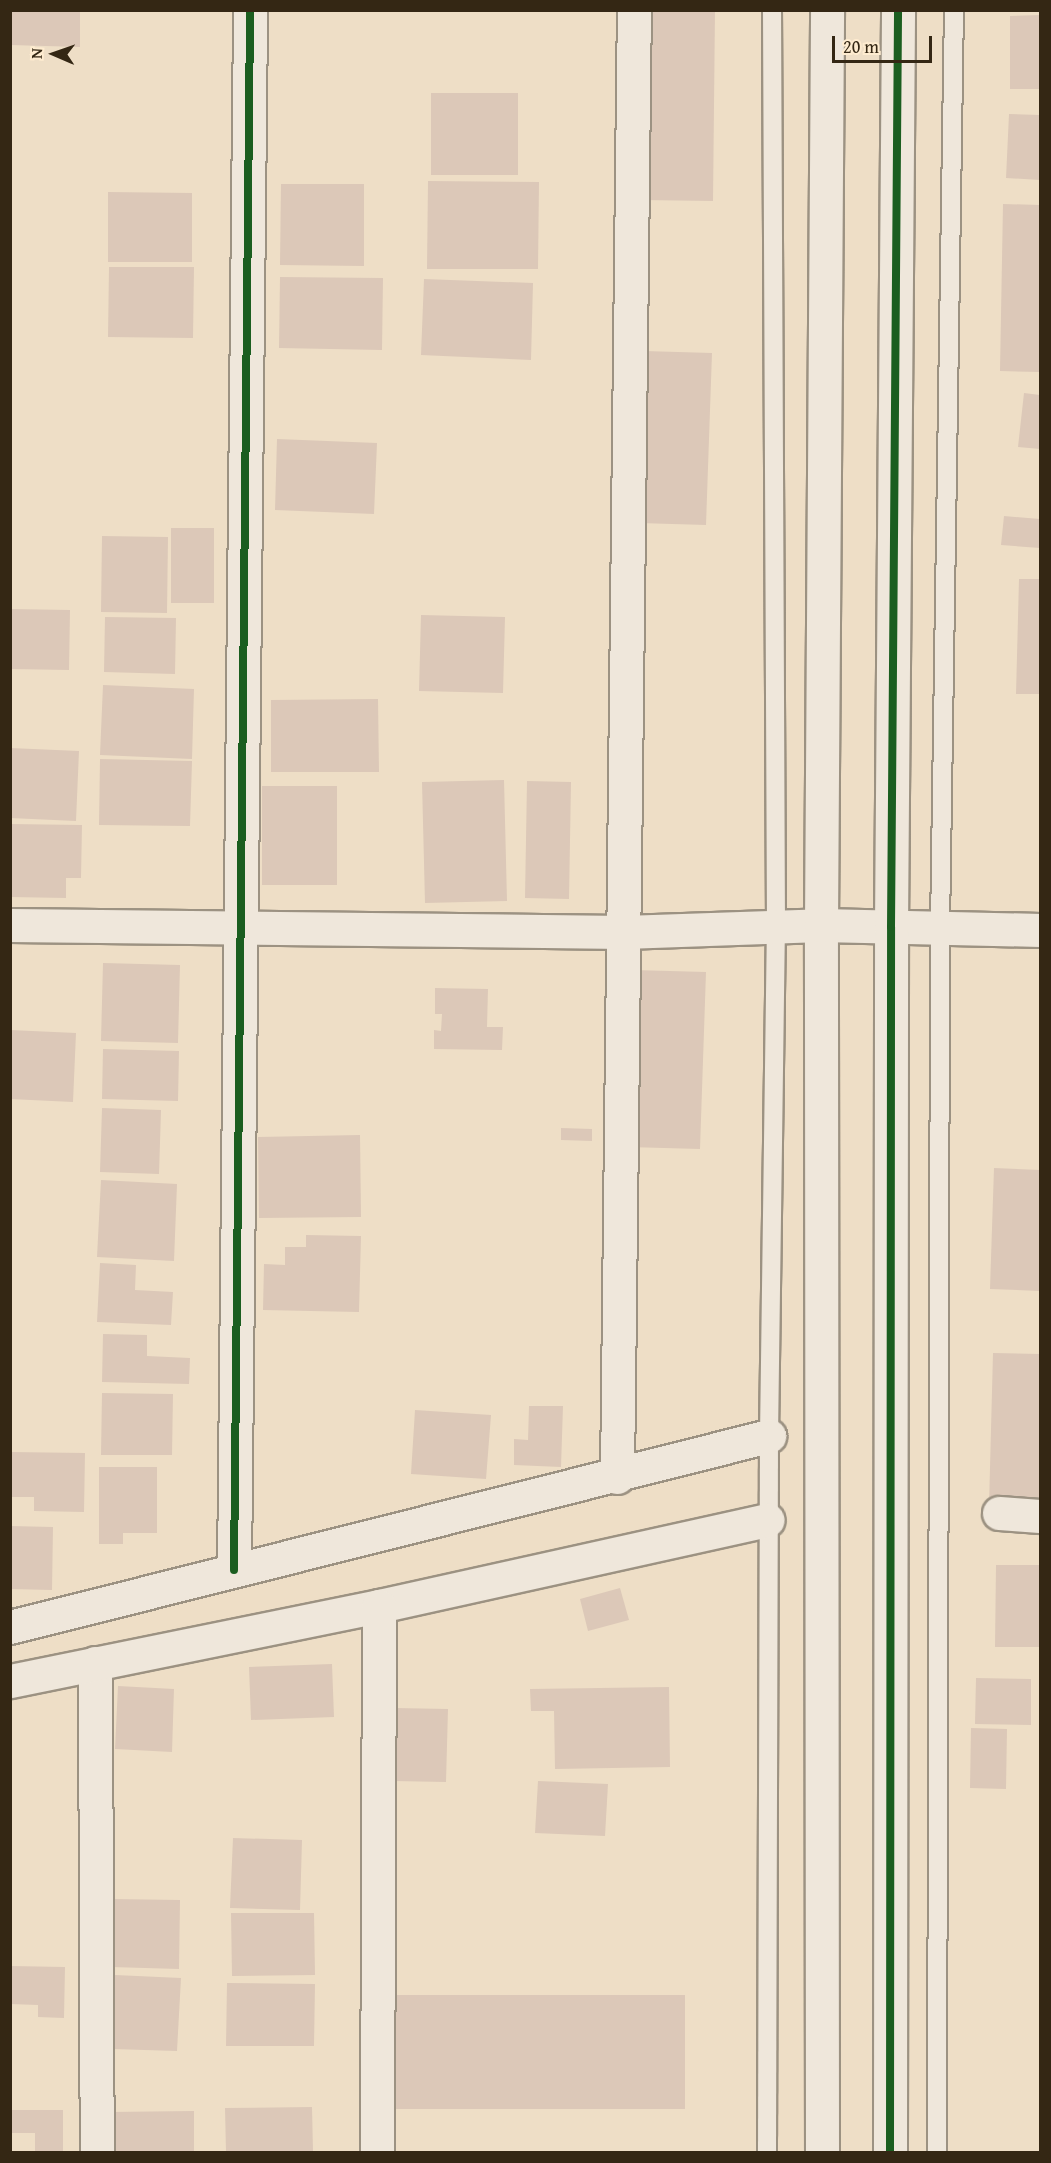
<!DOCTYPE html>
<style>
body{margin:0}
#map{position:relative;width:1051px;height:2163px;overflow:hidden;background:#eedec6;font-family:"Gentium Book Plus",serif}
div>[style]{position:absolute}
.building>*{inset:0;background:#dcc8b8}
.roads{filter:drop-shadow(2px 0 #9c9282) drop-shadow(-2px 0 #9c9282) drop-shadow(0 2px #9c9282) drop-shadow(0 -2px #9c9282)}
.service>*{height:18px;margin:-9px;padding:0 9px;transform-origin:9px;border-radius:9px;background:#efe7db}
.minor>*{height:33px;margin:-16.5px;padding:0 16.5px;transform-origin:16.5px;border-radius:16.5px;background:#efe7db}
.cycleway>*{height:8px;margin:-4px;padding:0 4px;transform-origin:4px;border-radius:4px;background:#1b5e20}
span{translate:-50% -50%;white-space:nowrap;text-align:center;line-height:1.15;-webkit-text-stroke:4.5px #feecd0;paint-order:stroke}
.frame{position:absolute;inset:0;border:12px solid #342714;pointer-events:none}
.north{position:absolute;left:24px;top:24px;width:60px;height:60px;-webkit-text-stroke:4px #feecd0;paint-order:stroke;rotate:272deg;font-size:16px;font-weight:700;line-height:24px;text-align:center;color:#342714}
.north::after{content:'';display:block;margin:auto;width:21px;height:27px;background:#342714;clip-path:polygon(50% 0,100% 100%,50% 72%,0 100%)}
.scale{position:absolute;left:832px;top:36px;width:100px;height:27px;box-sizing:border-box;border:3px solid #342714;border-top:0;padding-left:8px;font-size:18px;line-height:21px;white-space:nowrap;color:#342714;-webkit-text-stroke:4px #feecd0;paint-order:stroke}
</style>
<div id="map">
<div class="building">
<i style="clip-path:polygon(10px 10px,80px 10px,80px 47px,10px 45px)"></i>
<i style="clip-path:polygon(643px 10px,715px 10px,713px 201px,641px 200px)"></i>
<i style="clip-path:polygon(1040px 15px,1040px 89px,1010px 89px,1010px 16px)"></i>
<i style="clip-path:polygon(431px 93px,518px 93px,518px 175px,431px 175px)"></i>
<i style="clip-path:polygon(1009px 114px,1040px 115px,1040px 180px,1006px 178px)"></i>
<i style="clip-path:polygon(428px 181px,539px 182px,538px 269px,427px 269px)"></i>
<i style="clip-path:polygon(281px 184px,364px 184px,364px 266px,280px 265px)"></i>
<i style="clip-path:polygon(108px 192px,192px 193px,192px 262px,108px 262px)"></i>
<i style="clip-path:polygon(1003px 204px,1040px 205px,1040px 372px,1000px 371px)"></i>
<i style="clip-path:polygon(109px 267px,194px 267px,193px 338px,108px 337px)"></i>
<i style="clip-path:polygon(280px 277px,383px 278px,382px 350px,279px 348px)"></i>
<i style="clip-path:polygon(424px 279px,533px 283px,531px 360px,421px 355px)"></i>
<i style="clip-path:polygon(644px 351px,712px 353px,706px 525px,639px 523px)"></i>
<i style="clip-path:polygon(1024px 393px,1040px 395px,1040px 449px,1018px 447px)"></i>
<i style="clip-path:polygon(277px 439px,377px 443px,374px 514px,275px 510px)"></i>
<i style="clip-path:polygon(1004px 516px,1040px 519px,1040px 548px,1001px 545px)"></i>
<i style="clip-path:polygon(171px 528px,214px 528px,214px 603px,171px 603px)"></i>
<i style="clip-path:polygon(102px 536px,168px 537px,167px 613px,101px 612px)"></i>
<i style="clip-path:polygon(1019px 579px,1040px 579px,1040px 694px,1016px 694px)"></i>
<i style="clip-path:polygon(10px 609px,70px 610px,69px 670px,10px 669px)"></i>
<i style="clip-path:polygon(421px 615px,505px 617px,503px 693px,419px 691px)"></i>
<i style="clip-path:polygon(105px 617px,176px 618px,175px 674px,104px 672px)"></i>
<i style="clip-path:polygon(103px 685px,194px 689px,192px 759px,100px 755px)"></i>
<i style="clip-path:polygon(378px 699px,379px 772px,271px 772px,271px 700px)"></i>
<i style="clip-path:polygon(10px 748px,79px 751px,76px 821px,10px 818px)"></i>
<i style="clip-path:polygon(100px 759px,192px 761px,190px 826px,99px 825px)"></i>
<i style="clip-path:polygon(504px 780px,507px 901px,425px 903px,422px 782px)"></i>
<i style="clip-path:polygon(527px 781px,571px 782px,569px 899px,525px 898px)"></i>
<i style="clip-path:polygon(262px 786px,337px 786px,337px 885px,262px 885px)"></i>
<i style="clip-path:polygon(10px 824px,82px 825px,81px 878px,66px 878px,66px 898px,10px 897px)"></i>
<i style="clip-path:polygon(103px 963px,180px 965px,178px 1043px,101px 1041px)"></i>
<i style="clip-path:polygon(633px 970px,706px 972px,700px 1149px,628px 1147px)"></i>
<i style="clip-path:polygon(435px 988px,488px 989px,487px 1027px,503px 1027px,502px 1050px,434px 1049px,434px 1030px,441px 1031px,442px 1014px,435px 1014px)"></i>
<i style="clip-path:polygon(10px 1030px,76px 1033px,73px 1102px,10px 1099px)"></i>
<i style="clip-path:polygon(103px 1049px,179px 1051px,178px 1101px,102px 1099px)"></i>
<i style="clip-path:polygon(102px 1108px,161px 1110px,159px 1174px,100px 1172px)"></i>
<i style="clip-path:polygon(561px 1128px,592px 1129px,592px 1141px,561px 1140px)"></i>
<i style="clip-path:polygon(360px 1135px,361px 1217px,259px 1218px,258px 1137px)"></i>
<i style="clip-path:polygon(994px 1168px,1040px 1170px,1040px 1291px,990px 1289px)"></i>
<i style="clip-path:polygon(101px 1180px,177px 1184px,174px 1261px,97px 1257px)"></i>
<i style="clip-path:polygon(306px 1235px,361px 1236px,359px 1312px,263px 1310px,264px 1264px,285px 1265px,285px 1247px,306px 1247px)"></i>
<i style="clip-path:polygon(100px 1263px,136px 1265px,135px 1290px,173px 1292px,171px 1325px,97px 1322px)"></i>
<i style="clip-path:polygon(103px 1334px,147px 1335px,147px 1356px,190px 1358px,189px 1384px,102px 1382px)"></i>
<i style="clip-path:polygon(993px 1353px,1040px 1354px,1040px 1507px,989px 1506px)"></i>
<i style="clip-path:polygon(102px 1393px,173px 1394px,172px 1455px,101px 1455px)"></i>
<i style="clip-path:polygon(529px 1406px,563px 1406px,561px 1467px,514px 1465px,514px 1439px,528px 1440px)"></i>
<i style="clip-path:polygon(415px 1410px,491px 1415px,486px 1479px,411px 1474px)"></i>
<i style="clip-path:polygon(10px 1452px,85px 1453px,84px 1512px,34px 1511px,34px 1497px,10px 1497px)"></i>
<i style="clip-path:polygon(99px 1467px,157px 1467px,157px 1533px,123px 1533px,123px 1544px,99px 1544px)"></i>
<i style="clip-path:polygon(10px 1526px,53px 1527px,52px 1590px,10px 1589px)"></i>
<i style="clip-path:polygon(996px 1565px,1040px 1565px,1040px 1647px,995px 1647px)"></i>
<i style="clip-path:polygon(620px 1588px,629px 1620px,588px 1631px,580px 1599px)"></i>
<i style="clip-path:polygon(332px 1664px,334px 1717px,251px 1720px,249px 1667px)"></i>
<i style="clip-path:polygon(976px 1678px,1031px 1679px,1031px 1725px,975px 1724px)"></i>
<i style="clip-path:polygon(118px 1686px,174px 1689px,172px 1752px,115px 1749px)"></i>
<i style="clip-path:polygon(669px 1687px,670px 1767px,555px 1769px,554px 1711px,531px 1711px,530px 1689px)"></i>
<i style="clip-path:polygon(395px 1708px,448px 1709px,446px 1782px,393px 1781px)"></i>
<i style="clip-path:polygon(971px 1728px,1007px 1729px,1006px 1789px,970px 1788px)"></i>
<i style="clip-path:polygon(538px 1781px,608px 1784px,605px 1836px,535px 1833px)"></i>
<i style="clip-path:polygon(233px 1838px,302px 1840px,300px 1910px,230px 1908px)"></i>
<i style="clip-path:polygon(112px 1899px,180px 1900px,179px 1969px,111px 1967px)"></i>
<i style="clip-path:polygon(231px 1913px,314px 1913px,315px 1975px,232px 1976px)"></i>
<i style="clip-path:polygon(10px 1966px,65px 1967px,64px 2018px,38px 2017px,38px 2005px,10px 2004px)"></i>
<i style="clip-path:polygon(115px 1975px,181px 1978px,177px 2051px,112px 2049px)"></i>
<i style="clip-path:polygon(227px 1983px,315px 1984px,314px 2046px,226px 2046px)"></i>
<i style="clip-path:polygon(386px 1995px,685px 1995px,685px 2109px,386px 2109px)"></i>
<i style="clip-path:polygon(312px 2107px,313px 2152px,226px 2152px,225px 2108px)"></i>
<i style="clip-path:polygon(10px 2110px,63px 2110px,63px 2152px,35px 2152px,35px 2133px,10px 2133px)"></i>
<i style="clip-path:polygon(194px 2111px,194px 2152px,110px 2152px,110px 2112px)"></i>
</div>
<div class="roads">
<div class="service">
<i style="left:767px;top:2152px;width:716px;rotate:-89.84deg"></i>
<i style="left:769px;top:1436px;width:511px;rotate:-89.22deg"></i>
<i style="left:776px;top:925px;width:915px;rotate:-90.25deg"></i>
<i style="left:937px;top:2152px;width:1224px;rotate:-89.86deg"></i>
<i style="left:940px;top:928px;width:918px;rotate:-89.13deg"></i>
</div>
<div class="minor">
<i style="left:10px;top:925px;width:614px;rotate:0.65deg"></i>
<i style="left:624px;top:932px;width:197px;rotate:-2deg"></i>
<i style="left:821px;top:925px;width:219px;rotate:1.3deg"></i>
<i style="left:617px;top:1477px;width:1467px;rotate:-89.34deg"></i>
<i style="left:999px;top:1513px;width:41px;rotate:4.2deg"></i>
<i style="left:234px;top:1570px;width:1560px;rotate:-89.41deg"></i>
<i style="left:10px;top:1627px;width:783px;rotate:-14.13deg"></i>
<i style="left:95px;top:1663px;width:489px;rotate:89.8deg"></i>
<i style="left:10px;top:1681px;width:377px;rotate:-11.5deg"></i>
<i style="left:379px;top:1606px;width:398px;rotate:-12.5deg"></i>
<i style="left:377px;top:2152px;width:546px;rotate:-89.79deg"></i>
<i style="left:822px;top:2152px;width:1227px;rotate:-90.05deg"></i>
<i style="left:821px;top:925px;width:915px;rotate:-89.62deg"></i>
<i style="left:890px;top:2152px;width:1225px;rotate:-89.95deg"></i>
<i style="left:891px;top:927px;width:917px;rotate:-89.56deg"></i>
</div>
</div>
<div class="cycleway">
<i style="left:234px;top:1570px;width:1560px;rotate:-89.41deg"></i>
<i style="left:890px;top:2152px;width:1225px;rotate:-89.95deg"></i>
<i style="left:891px;top:927px;width:917px;rotate:-89.56deg"></i>
</div>
<div class="frame"></div>
<div class="north">N</div>
<div class="scale">20 m</div>
</div>
